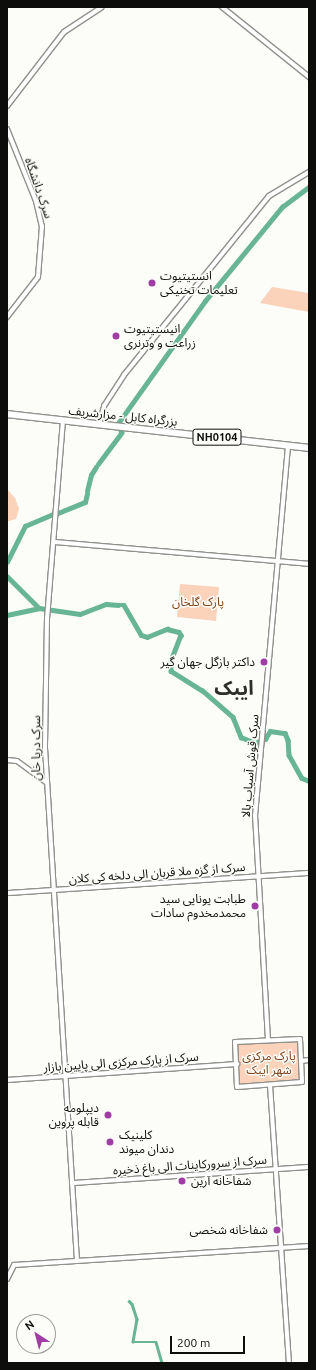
<!DOCTYPE html>
<meta charset="utf-8">
<style>
body{margin:0}
#map{position:relative;width:316px;height:1370px;overflow:hidden;background:#fcfcf8;font-family:Ubuntu,"Noto Sans Arabic",sans-serif}
div>[style]{position:absolute}
.green>*{inset:0;background:#fbd2ba}
.canal>*{height:2.5px;margin:-1.25px;padding:0 1.25px;transform-origin:1.25px;border-radius:1.25px;background:#67b595}
.river>*{height:4.5px;margin:-2.25px;padding:0 2.25px;transform-origin:2.25px;border-radius:2.25px;background:#67b595}
.roads{filter:drop-shadow(1px 0 #90908d) drop-shadow(-1px 0 #90908d) drop-shadow(0 1px #90908d) drop-shadow(0 -1px #90908d)}
.secondary>*{height:4px;margin:-2px;padding:0 2px;transform-origin:2px;border-radius:2px;background:#fff}
.highway>*{height:5.5px;margin:-2.75px;padding:0 2.75px;transform-origin:2.75px;border-radius:2.75px;background:#fff}
.dots>*{width:11px;height:11px;translate:-50% -50%;box-sizing:border-box;border:2px solid #fcfcf8;border-radius:50%}
span{translate:-50% -50%;white-space:nowrap;text-align:center;line-height:1.15;-webkit-text-stroke:3px #fcfcf8;paint-order:stroke}
.shield-label span{padding:1px 3px;background:#fcfcf8;border:1px solid;border-radius:3px;-webkit-text-stroke-width:0}
.shield-label{font-size:11px;color:#0d0d0c;font-weight:700}
.street-label{font-size:12px;color:#0d0d0c}
.poi-label{font-size:12px;color:#0d0d0c}
.left{translate:0 -50%;text-align:left}
.right{translate:-100% -50%;text-align:right}
.park-label{font-size:12px;color:#7d4219}
.town-label{font-size:20px;color:#2d2d2a;font-weight:700}
.frame{position:absolute;inset:0;border:8px solid #0d0d0c;pointer-events:none}
.north{position:absolute;left:16px;top:1314px;width:40px;height:40px;box-sizing:border-box;background:#fcfcf8;border:1px solid #9c9c9a;border-radius:50%;rotate:324deg;font-size:11px;font-weight:700;line-height:16px;text-align:center;color:#0d0d0c}
.north::after{content:'';display:block;margin:auto;width:14px;height:18px;background:#a03da4;clip-path:polygon(50% 0,100% 100%,50% 72%,0 100%)}
.scale{position:absolute;left:170px;top:1336px;width:75px;height:18px;box-sizing:border-box;border:2px solid #0d0d0c;border-top:0;padding-left:5px;font-size:12px;line-height:14px;white-space:nowrap;color:#0d0d0c;-webkit-text-stroke:3px #fcfcf8;paint-order:stroke}
</style>
<div id="map">
<div class="green">
<i style="clip-path:polygon(272px 287px,309px 293px,309px 312px,260px 303px)"></i>
<i style="clip-path:polygon(7px 489px,15px 498px,19px 509px,16px 519px,9px 521px,7px 521px)"></i>
<i style="clip-path:polygon(180px 584px,219px 587px,216px 621px,177px 617px)"></i>
<i style="clip-path:polygon(299px 1040px,301px 1082px,239px 1086px,237px 1044px)"></i>
</div>
<div class="canal">
<i style="left:129px;top:1301px;width:4px;rotate:45deg"></i>
<i style="left:132px;top:1304px;width:16px;rotate:72deg"></i>
<i style="left:137px;top:1319px;width:23px;rotate:100deg"></i>
<i style="left:133px;top:1342px;width:23px"></i>
<i style="left:156px;top:1342px;width:22px;rotate:74deg"></i>
</div>
<div class="river">
<i style="left:98px;top:464px;width:39px;rotate:-53deg"></i>
<i style="left:121px;top:433px;width:11px;rotate:-100deg"></i>
<i style="left:119px;top:422px;width:148px;rotate:-54.6deg"></i>
<i style="left:205px;top:301px;width:122px;rotate:-50.7deg"></i>
<i style="left:282px;top:207px;width:34px;rotate:-37deg"></i>
<i style="left:87px;top:491px;width:16px;rotate:-76deg"></i>
<i style="left:91px;top:475px;width:9px;rotate:-58deg"></i>
<i style="left:58px;top:513px;width:29px;rotate:-22deg"></i>
<i style="left:85px;top:502px;width:8px;rotate:-76deg"></i>
<i style="left:7px;top:562px;width:40px;rotate:-63.4deg"></i>
<i style="left:25px;top:526px;width:30px;rotate:-23deg"></i>
<i style="left:7px;top:576px;width:45px;rotate:45deg"></i>
<i style="left:7px;top:615px;width:33px;rotate:-12deg"></i>
<i style="left:39px;top:608px;width:41px;rotate:8.3deg"></i>
<i style="left:80px;top:614px;width:28px;rotate:-21deg"></i>
<i style="left:106px;top:604px;width:12px;rotate:5deg"></i>
<i style="left:118px;top:605px;width:6px"></i>
<i style="left:124px;top:605px;width:34px;rotate:60deg"></i>
<i style="left:141px;top:635px;width:6px;rotate:18deg"></i>
<i style="left:147px;top:637px;width:22px;rotate:-22deg"></i>
<i style="left:167px;top:629px;width:12px;rotate:14deg"></i>
<i style="left:179px;top:632px;width:4px;rotate:56deg"></i>
<i style="left:181px;top:635px;width:28px;rotate:111deg"></i>
<i style="left:171px;top:661px;width:10px;rotate:90deg"></i>
<i style="left:171px;top:671px;width:36px;rotate:32deg"></i>
<i style="left:202px;top:690px;width:41px;rotate:41.1deg"></i>
<i style="left:233px;top:717px;width:22px;rotate:68deg"></i>
<i style="left:241px;top:737px;width:15px;rotate:23deg"></i>
<i style="left:255px;top:743px;width:11px;rotate:-22deg"></i>
<i style="left:265px;top:739px;width:9px;rotate:-58deg"></i>
<i style="left:270px;top:731px;width:15px;rotate:8deg"></i>
<i style="left:285px;top:733px;width:8px;rotate:67deg"></i>
<i style="left:288px;top:740px;width:15px;rotate:86deg"></i>
<i style="left:289px;top:755px;width:26px;rotate:61deg"></i>
<i style="left:302px;top:778px;width:8px;rotate:23deg"></i>
</div>
<div class="roads">
<div class="secondary">
<i style="left:222px;top:7px;width:112px;rotate:38.8deg"></i>
<i style="left:7px;top:106px;width:93px;rotate:-52.4deg"></i>
<i style="left:64px;top:32px;width:45px;rotate:-33.3deg"></i>
<i style="left:7px;top:129px;width:78px;rotate:68.1deg"></i>
<i style="left:36px;top:201px;width:26px;rotate:77deg"></i>
<i style="left:42px;top:226px;width:51px;rotate:94.5deg"></i>
<i style="left:38px;top:277px;width:51px;rotate:127.8deg"></i>
<i style="left:63px;top:420px;width:199px;rotate:94.6deg"></i>
<i style="left:47px;top:618px;width:130px;rotate:90.9deg"></i>
<i style="left:45px;top:748px;width:514px;rotate:86.43deg"></i>
<i style="left:99px;top:424px;width:19px;rotate:-74deg"></i>
<i style="left:104px;top:406px;width:37px;rotate:-57deg"></i>
<i style="left:124px;top:375px;width:230px;rotate:-51deg"></i>
<i style="left:269px;top:196px;width:47px;rotate:-31deg"></i>
<i style="left:54px;top:542px;width:256px;rotate:4.9deg"></i>
<i style="left:7px;top:760px;width:10px;rotate:6deg"></i>
<i style="left:17px;top:761px;width:36px;rotate:36deg"></i>
<i style="left:7px;top:893px;width:303px;rotate:-3.8deg"></i>
<i style="left:300px;top:1039px;width:43px;rotate:87.3deg"></i>
<i style="left:302px;top:1082px;width:65px;rotate:175.6deg"></i>
<i style="left:237px;top:1087px;width:45px;rotate:-92.5deg"></i>
<i style="left:235px;top:1042px;width:65px;rotate:-2.6deg"></i>
<i style="left:268px;top:1040px;width:224px;rotate:-93.3deg"></i>
<i style="left:255px;top:816px;width:372px;rotate:-84.9deg"></i>
<i style="left:301px;top:1061px;width:8px;rotate:-7deg"></i>
<i style="left:7px;top:1080px;width:231px;rotate:-4deg"></i>
<i style="left:270px;top:1085px;width:279px;rotate:86.1deg"></i>
<i style="left:72px;top:1183px;width:238px;rotate:-3.9deg"></i>
<i style="left:7px;top:1279px;width:16px;rotate:-63deg"></i>
<i style="left:14px;top:1265px;width:296px;rotate:-3.7deg"></i>
</div>
<div class="highway">
<i style="left:7px;top:414px;width:304px;rotate:6.4deg"></i>
</div>
</div>
<div class="dots">
<i style="left:152px;top:283px;background:#a03da4"></i>
<i style="left:116px;top:336px;background:#a03da4"></i>
<i style="left:264px;top:662px;background:#a03da4"></i>
<i style="left:255px;top:906px;background:#a03da4"></i>
<i style="left:108px;top:1115px;background:#a03da4"></i>
<i style="left:110px;top:1142px;background:#a03da4"></i>
<i style="left:182px;top:1181px;background:#a03da4"></i>
<i style="left:277px;top:1230px;background:#a03da4"></i>
</div>
<div class="shield-label">
<span style="left:217px;top:437px">NH0104</span>
</div>
<div class="street-label">
<span style="left:39px;top:188px;rotate:71deg">سرک دانشگاه</span>
<span style="left:123px;top:416px;rotate:6deg">بزرگراه کابل - مزارشریف</span>
<span style="left:36px;top:748px;rotate:-90deg">سرک دریا خان</span>
<span style="left:250px;top:766px;rotate:-85deg">سرک قوش آسیاب بالا</span>
<span style="left:157px;top:873px;rotate:-4deg">سرک از گزه ملا قربان الی دلخه کی کلان</span>
<span style="left:121px;top:1062px;rotate:-4deg">سرک از پارک مرکزی الی پایین بازار</span>
<span style="left:190px;top:1165px;rotate:-4deg">سرک از سرورکاینات الی باغ ذخیره</span>
</div>
<div class="poi-label">
<span class="left" style="left:160px;top:283px">انستیتیوت<br>تعلیمات تخنیکی</span>
<span class="left" style="left:124px;top:336px">انیستیتیوت<br>زراعت و وترنری</span>
<span class="right" style="left:255px;top:662px">داکتر بازگل جهان گیر</span>
<span class="right" style="left:246px;top:906px">طبابت یونایی سید<br>محمدمخدوم سادات</span>
<span class="right" style="left:99px;top:1115px">دیپلومه<br>قابله پروین</span>
<span class="left" style="left:119px;top:1142px">کلینیک<br>دندان میوند</span>
<span class="left" style="left:191px;top:1181px">شفاخانه آرین</span>
<span class="right" style="left:268px;top:1230px">شفاخانه شخصی</span>
</div>
<div class="park-label">
<span style="left:198px;top:602px">پارک گلخان</span>
<span style="left:269px;top:1063px">پارک مرکزی<br>شهر ایبک</span>
</div>
<div class="town-label">
<span style="left:234px;top:687px">ایبک</span>
</div>
<div class="frame"></div>
<div class="north">N</div>
<div class="scale">200 m</div>
</div>
